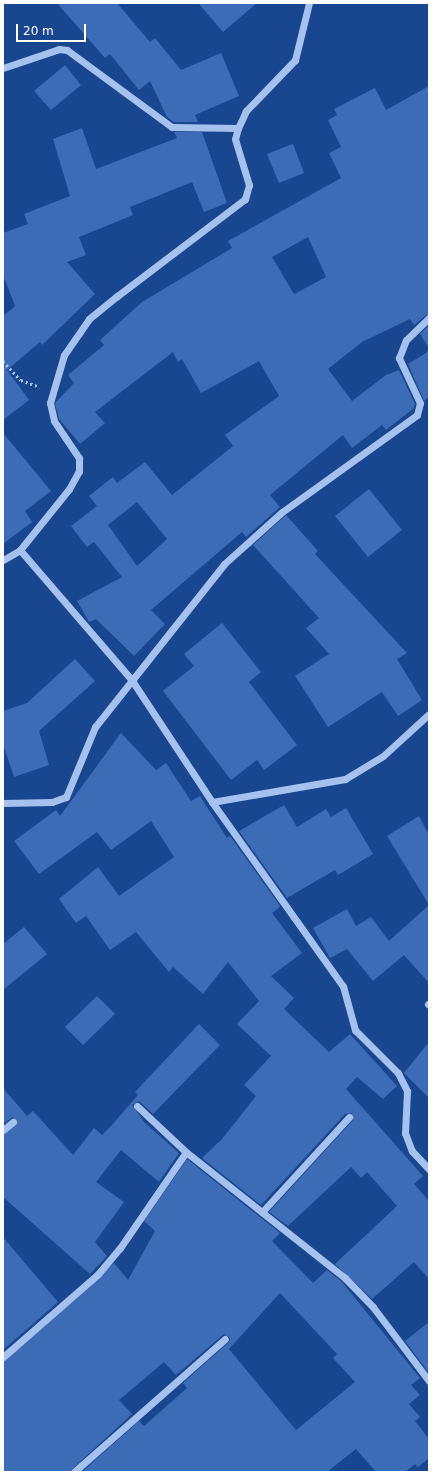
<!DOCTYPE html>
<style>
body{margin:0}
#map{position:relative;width:432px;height:1475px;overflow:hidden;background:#18468f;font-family:"DejaVu Sans",sans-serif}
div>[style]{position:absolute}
.building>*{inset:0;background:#3c6cb6}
.path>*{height:2.5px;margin-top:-1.25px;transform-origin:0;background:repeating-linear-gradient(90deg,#a5c2ef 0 2px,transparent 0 5px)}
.minor>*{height:7px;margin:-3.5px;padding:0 3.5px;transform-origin:3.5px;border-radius:3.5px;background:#a5c2ef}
span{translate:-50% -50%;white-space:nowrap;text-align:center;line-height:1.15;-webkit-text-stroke:3.5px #18468f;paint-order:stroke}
.frame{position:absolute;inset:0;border:4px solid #fff;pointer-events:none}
.scale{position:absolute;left:16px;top:24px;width:70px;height:18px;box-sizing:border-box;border:2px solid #fff;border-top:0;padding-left:5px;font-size:12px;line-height:14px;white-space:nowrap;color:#fff;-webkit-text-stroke:3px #18468f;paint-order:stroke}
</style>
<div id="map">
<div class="building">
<i style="clip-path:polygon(57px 3px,117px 3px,150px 42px,155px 38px,181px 70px,221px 53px,239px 96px,195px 115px,198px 122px,174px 122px,167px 117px,150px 81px,139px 90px,110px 54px,105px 58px)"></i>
<i style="clip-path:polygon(198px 3px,257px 3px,223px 32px)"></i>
<i style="clip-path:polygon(65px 65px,81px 85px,51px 110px,34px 91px)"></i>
<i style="clip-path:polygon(evenodd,429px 86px,429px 313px,414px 325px,410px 319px,362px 342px,328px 369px,352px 401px,386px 375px,399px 370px,415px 404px,413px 409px,386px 430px,382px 425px,352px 448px,343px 435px,270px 495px,280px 507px,246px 537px,242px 532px,151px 610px,165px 624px,134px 656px,96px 619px,89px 622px,77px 601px,122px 577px,94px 542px,87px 547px,71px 526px,97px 506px,89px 496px,113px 477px,117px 483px,145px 462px,172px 495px,233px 446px,225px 435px,279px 396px,259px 361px,201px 393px,182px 359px,178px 362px,173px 352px,95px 412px,105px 423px,80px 444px,59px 419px,55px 403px,74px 383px,68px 375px,104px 345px,100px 340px,142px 302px,232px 248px,228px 241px,341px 178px,329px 153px,341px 147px,328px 120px,337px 115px,334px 109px,375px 88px,386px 110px,429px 86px,308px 237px,326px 277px,294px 294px,272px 257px,308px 237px,429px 86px,137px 502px,167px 539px,137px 566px,108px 525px,137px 502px)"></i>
<i style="clip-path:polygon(82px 128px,96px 169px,177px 138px,174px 132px,202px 132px,227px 203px,204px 212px,192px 182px,130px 207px,133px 215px,79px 237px,86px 255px,67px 262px,95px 294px,42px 345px,40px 342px,7px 370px,29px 400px,3px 420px,3px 316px,15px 306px,3px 275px,3px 233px,28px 224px,24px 214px,70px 196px,53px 139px)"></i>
<i style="clip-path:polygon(293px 144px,304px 173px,279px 183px,267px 154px)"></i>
<i style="clip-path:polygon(429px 325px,429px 348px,420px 334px)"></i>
<i style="clip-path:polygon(429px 351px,429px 397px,424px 401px,408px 364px)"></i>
<i style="clip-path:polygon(3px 433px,51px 491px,25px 511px,32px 522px,3px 544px)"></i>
<i style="clip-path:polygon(369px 489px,402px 530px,368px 557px,335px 516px)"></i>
<i style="clip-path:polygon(286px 515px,318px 551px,315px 554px,407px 653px,397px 659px,422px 700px,398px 716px,382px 692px,328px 727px,295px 676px,329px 654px,306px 628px,319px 618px,253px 545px)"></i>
<i style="clip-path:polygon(222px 623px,261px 672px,249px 682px,297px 745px,264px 770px,257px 760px,231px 780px,163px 691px,194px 666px,184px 654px)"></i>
<i style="clip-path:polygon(75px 659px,95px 681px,39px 731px,49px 765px,14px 777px,3px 744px,3px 711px,27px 703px)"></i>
<i style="clip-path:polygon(121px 733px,156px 770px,166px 763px,191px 801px,200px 796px,227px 838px,230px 836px,278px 903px,280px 907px,272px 913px,302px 953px,271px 976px,294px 998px,284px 1009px,329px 1052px,350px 1034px,397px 1086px,383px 1099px,357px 1077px,346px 1089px,423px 1176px,414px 1184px,429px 1201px,429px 1279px,414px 1262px,372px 1299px,335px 1264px,397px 1206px,367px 1172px,361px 1178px,351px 1167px,288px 1226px,269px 1212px,353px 1120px,352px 1113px,345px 1114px,261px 1205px,202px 1158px,222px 1139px,256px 1096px,244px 1085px,271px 1056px,237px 1024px,259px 1001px,228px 962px,203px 994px,173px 967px,169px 972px,136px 932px,110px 950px,86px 916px,76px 923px,59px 899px,98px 867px,119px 896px,174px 857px,151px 821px,111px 850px,97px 832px,39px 874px,14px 841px,56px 810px,60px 816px)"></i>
<i style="clip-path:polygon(284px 805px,297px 827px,326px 809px,331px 817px,346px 808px,373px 854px,338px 875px,335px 870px,287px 898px,239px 831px)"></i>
<i style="clip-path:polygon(419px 816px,429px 835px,429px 983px,404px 955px,373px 981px,347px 949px,330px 958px,313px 928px,347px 909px,356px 926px,371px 917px,389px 941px,429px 905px,387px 836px)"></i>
<i style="clip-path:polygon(24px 927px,47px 954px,3px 990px,3px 944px)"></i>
<i style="clip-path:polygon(97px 996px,115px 1014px,83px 1045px,65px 1027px)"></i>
<i style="clip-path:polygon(199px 1024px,220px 1045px,153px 1114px,139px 1101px,132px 1105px,145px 1123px,179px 1153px,159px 1182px,121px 1150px,96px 1182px,124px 1202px,95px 1242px,107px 1256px,90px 1274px,3px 1197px,3px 1135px,18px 1122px,13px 1117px,3px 1124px,3px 1088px,27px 1116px,33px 1111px,73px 1155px,94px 1128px,102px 1135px,111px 1126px,138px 1095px,135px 1092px)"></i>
<i style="clip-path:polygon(429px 1042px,429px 1098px,404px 1073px)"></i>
<i style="clip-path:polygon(evenodd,187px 1159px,280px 1233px,272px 1241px,313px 1283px,327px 1270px,342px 1282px,420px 1378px,411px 1385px,420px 1395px,409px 1404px,420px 1417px,415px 1421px,429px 1439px,429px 1458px,418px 1467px,415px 1464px,405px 1472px,376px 1472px,356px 1449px,327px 1472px,82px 1472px,139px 1421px,144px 1426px,187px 1388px,183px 1383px,229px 1342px,230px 1338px,224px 1334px,176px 1375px,164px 1362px,124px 1396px,119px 1400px,132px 1414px,69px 1472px,3px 1472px,3px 1362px,114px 1263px,128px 1280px,155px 1231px,144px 1221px,187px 1159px,280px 1293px,337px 1354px,333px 1358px,355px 1382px,296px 1430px,229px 1349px,280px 1293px)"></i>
<i style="clip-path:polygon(3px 1237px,58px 1302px,3px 1350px)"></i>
<i style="clip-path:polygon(429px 1322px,429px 1371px,428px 1372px,405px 1341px)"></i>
</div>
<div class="path">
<i style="left:3px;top:361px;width:26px;rotate:47deg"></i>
<i style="left:21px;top:380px;width:20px;rotate:20deg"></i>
</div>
<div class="minor">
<i style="left:309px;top:3px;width:59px;rotate:103.8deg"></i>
<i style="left:295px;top:60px;width:71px;rotate:133.9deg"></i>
<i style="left:246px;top:111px;width:19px;rotate:115deg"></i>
<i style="left:238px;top:128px;width:11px;rotate:105deg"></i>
<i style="left:235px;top:139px;width:48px;rotate:73.1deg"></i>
<i style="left:249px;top:185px;width:15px;rotate:106deg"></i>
<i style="left:245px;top:199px;width:161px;rotate:142.8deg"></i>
<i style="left:117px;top:296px;width:36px;rotate:141deg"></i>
<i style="left:89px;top:319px;width:44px;rotate:124.8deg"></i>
<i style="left:64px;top:355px;width:50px;rotate:106.3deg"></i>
<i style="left:50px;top:403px;width:18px;rotate:77deg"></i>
<i style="left:54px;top:421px;width:45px;rotate:56deg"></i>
<i style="left:79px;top:458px;width:13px;rotate:90deg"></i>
<i style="left:79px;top:471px;width:21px;rotate:119deg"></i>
<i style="left:69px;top:489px;width:78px;rotate:128.8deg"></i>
<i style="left:20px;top:550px;width:170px;rotate:49.3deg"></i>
<i style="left:131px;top:679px;width:147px;rotate:56.6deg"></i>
<i style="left:212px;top:802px;width:226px;rotate:54.6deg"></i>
<i style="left:343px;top:986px;width:46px;rotate:74.7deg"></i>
<i style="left:355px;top:1030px;width:61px;rotate:45deg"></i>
<i style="left:398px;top:1073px;width:20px;rotate:63deg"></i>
<i style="left:407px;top:1091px;width:42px;rotate:92.7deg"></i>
<i style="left:405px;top:1133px;width:19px;rotate:69deg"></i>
<i style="left:412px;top:1151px;width:25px;rotate:47deg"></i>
<i style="left:3px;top:68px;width:59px;rotate:-18.7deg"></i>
<i style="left:59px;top:49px;width:8px;rotate:7deg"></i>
<i style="left:67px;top:50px;width:130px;rotate:36.3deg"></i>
<i style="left:172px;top:127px;width:66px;rotate:0.9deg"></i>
<i style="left:3px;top:560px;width:20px;rotate:-30deg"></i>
<i style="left:212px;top:802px;width:135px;rotate:-9.8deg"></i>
<i style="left:345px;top:779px;width:44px;rotate:-31.2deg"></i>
<i style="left:383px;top:756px;width:62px;rotate:-42.4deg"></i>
<i style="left:3px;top:803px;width:49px;rotate:-1.2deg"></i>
<i style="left:52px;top:802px;width:15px;rotate:-20deg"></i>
<i style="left:66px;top:797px;width:76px;rotate:-67.5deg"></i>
<i style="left:95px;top:727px;width:208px;rotate:-51.6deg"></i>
<i style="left:224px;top:564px;width:78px;rotate:-41.9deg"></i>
<i style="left:282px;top:512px;width:166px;rotate:-35.7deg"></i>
<i style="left:417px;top:415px;width:12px;rotate:-76deg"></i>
<i style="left:420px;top:403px;width:50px;rotate:-115deg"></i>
<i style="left:399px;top:358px;width:19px;rotate:-69deg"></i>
<i style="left:406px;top:340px;width:32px;rotate:-44deg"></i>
<i style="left:428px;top:1004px;width:1px;rotate:45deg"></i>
<i style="left:137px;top:1106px;width:67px;rotate:43.2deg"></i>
<i style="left:186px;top:1152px;width:203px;rotate:38.4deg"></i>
<i style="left:345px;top:1278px;width:40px;rotate:46deg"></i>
<i style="left:373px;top:1307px;width:93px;rotate:52.9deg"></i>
<i style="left:3px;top:1130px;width:13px;rotate:-39deg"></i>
<i style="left:262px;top:1212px;width:129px;rotate:-47.5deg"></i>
<i style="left:3px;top:1357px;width:126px;rotate:-41.1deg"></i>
<i style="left:98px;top:1274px;width:34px;rotate:-50deg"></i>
<i style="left:120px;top:1248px;width:116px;rotate:-55.5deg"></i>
<i style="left:74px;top:1472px;width:201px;rotate:-41.4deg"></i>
</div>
<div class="frame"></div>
<div class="scale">20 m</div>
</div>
